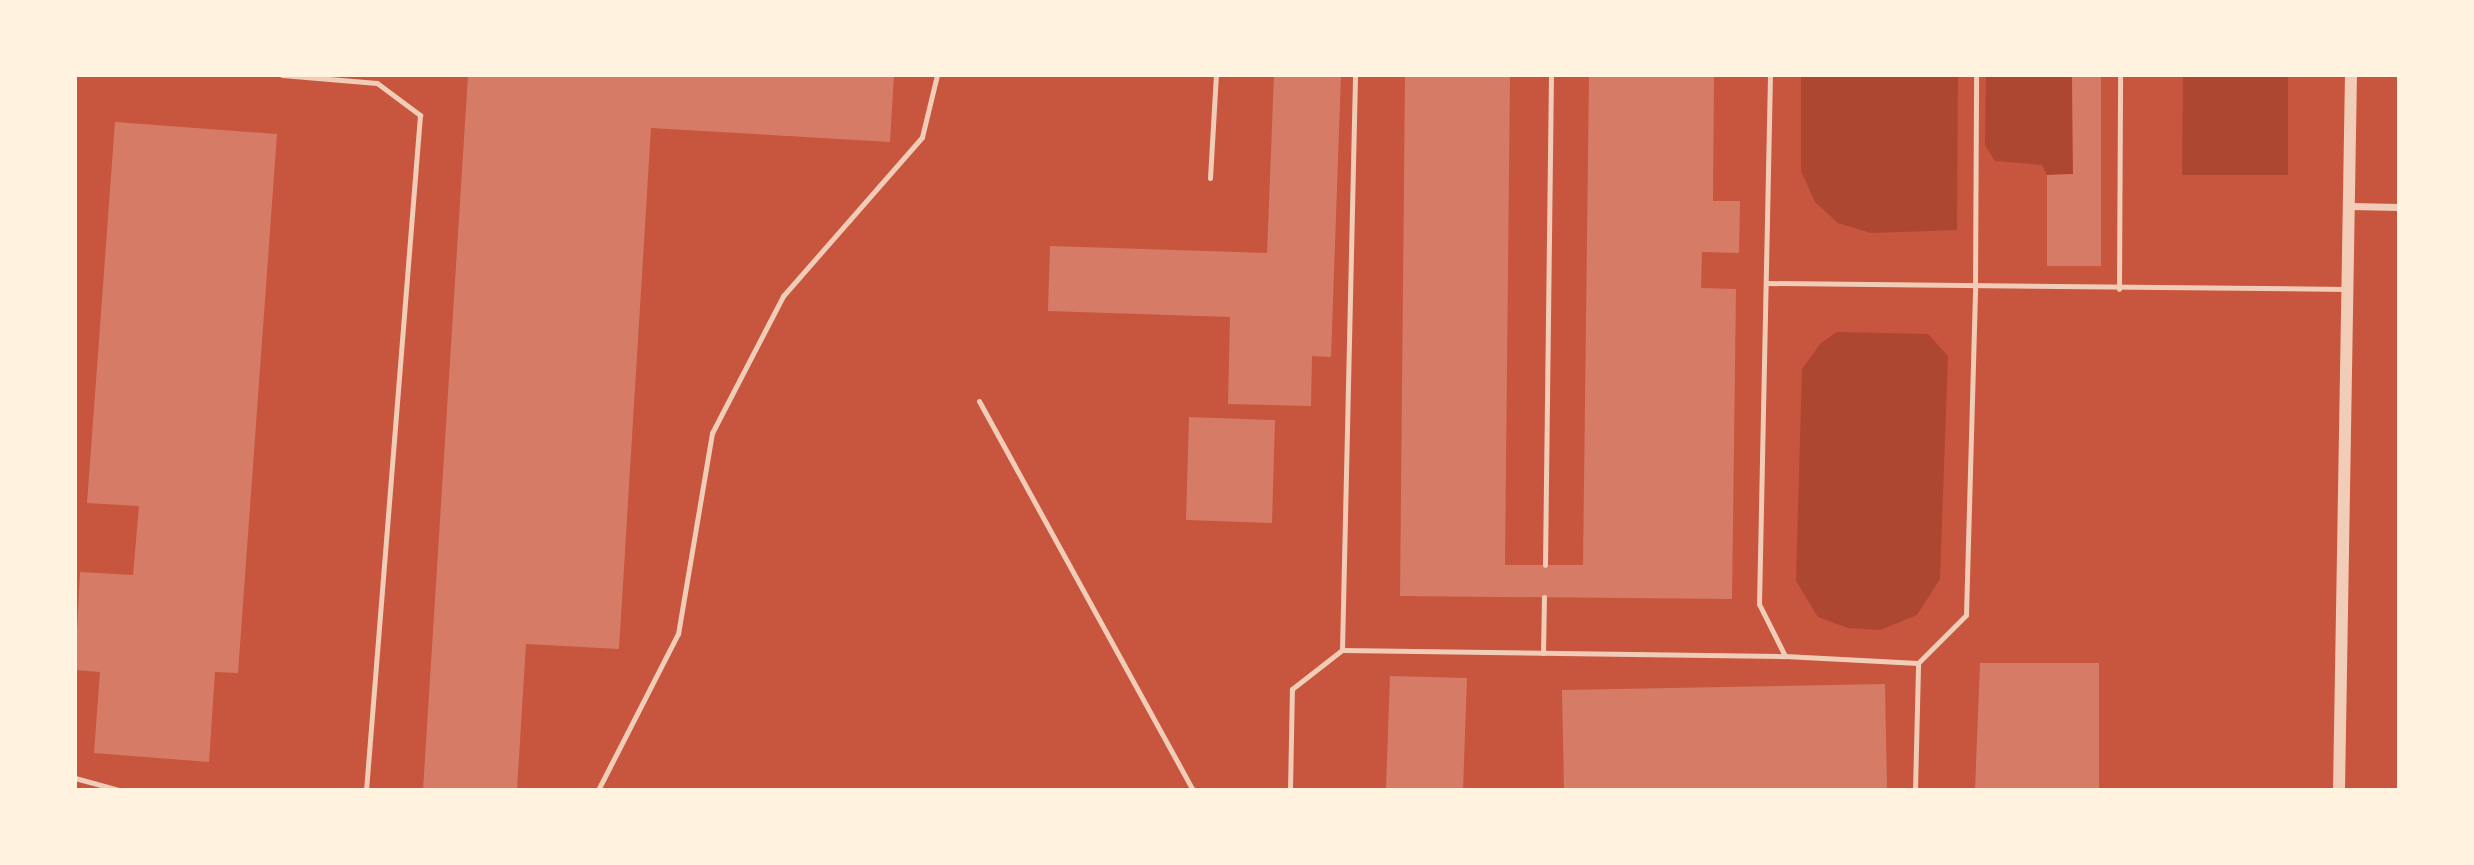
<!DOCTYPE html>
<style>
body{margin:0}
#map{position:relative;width:2474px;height:865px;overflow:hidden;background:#c8553d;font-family:Arial,sans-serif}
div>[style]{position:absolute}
.green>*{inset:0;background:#ae4732}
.building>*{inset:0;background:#d67c66}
.service>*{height:5px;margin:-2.5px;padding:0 2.5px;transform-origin:2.5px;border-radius:2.5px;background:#f1ccb7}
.minor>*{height:7px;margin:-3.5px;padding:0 3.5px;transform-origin:3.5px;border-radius:3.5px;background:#f1ccb7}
.tertiary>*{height:12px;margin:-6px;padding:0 6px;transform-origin:6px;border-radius:6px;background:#f1ccb7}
span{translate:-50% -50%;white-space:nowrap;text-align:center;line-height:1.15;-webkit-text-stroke:5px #fff3e0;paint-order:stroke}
.frame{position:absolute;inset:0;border:77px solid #fff3e0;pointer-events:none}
</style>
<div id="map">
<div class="green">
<i style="clip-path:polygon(1801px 75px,1958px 75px,1957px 230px,1871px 233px,1838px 223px,1815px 202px,1801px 171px)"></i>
<i style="clip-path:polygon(1986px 75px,2072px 75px,2073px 174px,2047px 175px,2042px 165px,1995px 161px,1985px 145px)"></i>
<i style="clip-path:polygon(2183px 75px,2288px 75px,2288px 175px,2182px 175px)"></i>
<i style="clip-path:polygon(1837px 332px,1928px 334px,1948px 356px,1940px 579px,1917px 615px,1880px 630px,1848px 628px,1818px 617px,1796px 581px,1802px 369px,1821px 343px)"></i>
</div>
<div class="building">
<i style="clip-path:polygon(468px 75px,894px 75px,890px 142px,651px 128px,619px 649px,526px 644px,517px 790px,423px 790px)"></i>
<i style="clip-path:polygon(1274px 75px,1341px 75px,1331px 357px,1312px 356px,1311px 406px,1228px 404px,1230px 317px,1048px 311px,1050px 246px,1267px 253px)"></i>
<i style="clip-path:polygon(1405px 75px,1510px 75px,1505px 565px,1583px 565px,1589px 75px,1714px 75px,1713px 201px,1740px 201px,1739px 253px,1702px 252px,1701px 288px,1736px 289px,1732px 599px,1400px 596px)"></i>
<i style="clip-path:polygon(2072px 75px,2101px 75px,2101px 266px,2047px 266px,2047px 175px,2073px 174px)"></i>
<i style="clip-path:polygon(115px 122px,277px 134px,238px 673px,215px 672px,209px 762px,94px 753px,100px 672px,75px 670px,80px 572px,133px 575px,139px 506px,87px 503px)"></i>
<i style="clip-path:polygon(1189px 417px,1275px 420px,1272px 523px,1186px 520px)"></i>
<i style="clip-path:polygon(1980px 663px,2099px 663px,2099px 790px,1975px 790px)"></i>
<i style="clip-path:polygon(1390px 676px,1467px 678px,1463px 790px,1386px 788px)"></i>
<i style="clip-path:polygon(1885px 684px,1887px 790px,1564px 790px,1562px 690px)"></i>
</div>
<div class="service">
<i style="left:282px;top:75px;width:95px;rotate:4.8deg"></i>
<i style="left:377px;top:83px;width:54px;rotate:36.7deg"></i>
<i style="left:420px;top:115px;width:677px;rotate:94.57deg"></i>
<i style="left:1770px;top:75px;width:529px;rotate:91.19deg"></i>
<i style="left:1759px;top:604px;width:58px;rotate:63.4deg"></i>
<i style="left:1785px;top:656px;width:133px;rotate:3deg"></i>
<i style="left:1210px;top:178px;width:103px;rotate:-86.7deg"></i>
<i style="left:1767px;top:283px;width:580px;rotate:0.59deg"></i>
<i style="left:2119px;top:289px;width:214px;rotate:-89.7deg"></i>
<i style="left:979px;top:401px;width:444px;rotate:61.2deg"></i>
<i style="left:1545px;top:565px;width:490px;rotate:-89.3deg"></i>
<i style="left:1342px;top:650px;width:575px;rotate:-88.7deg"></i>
<i style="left:1543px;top:653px;width:56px;rotate:-89deg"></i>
<i style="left:75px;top:778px;width:46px;rotate:15.3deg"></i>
<i style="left:598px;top:790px;width:175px;rotate:-62.9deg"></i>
<i style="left:678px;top:634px;width:204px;rotate:-80.4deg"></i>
<i style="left:712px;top:433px;width:154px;rotate:-62.6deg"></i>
<i style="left:783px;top:296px;width:211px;rotate:-48.8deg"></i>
<i style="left:922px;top:137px;width:64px;rotate:-76.4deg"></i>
<i style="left:1290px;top:790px;width:101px;rotate:-88.9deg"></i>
<i style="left:1292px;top:689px;width:63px;rotate:-38deg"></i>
<i style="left:1342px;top:650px;width:443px;rotate:0.8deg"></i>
<i style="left:1915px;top:790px;width:127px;rotate:-88.6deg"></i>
<i style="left:1918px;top:663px;width:68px;rotate:-45deg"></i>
<i style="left:1966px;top:615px;width:327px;rotate:-88.4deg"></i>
<i style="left:1975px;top:288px;width:213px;rotate:-89.7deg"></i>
</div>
<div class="minor">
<i style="left:2350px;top:206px;width:49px;rotate:1.2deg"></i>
</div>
<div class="tertiary">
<i style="left:2339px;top:790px;width:715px;rotate:-89.04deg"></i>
</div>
<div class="frame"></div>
</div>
